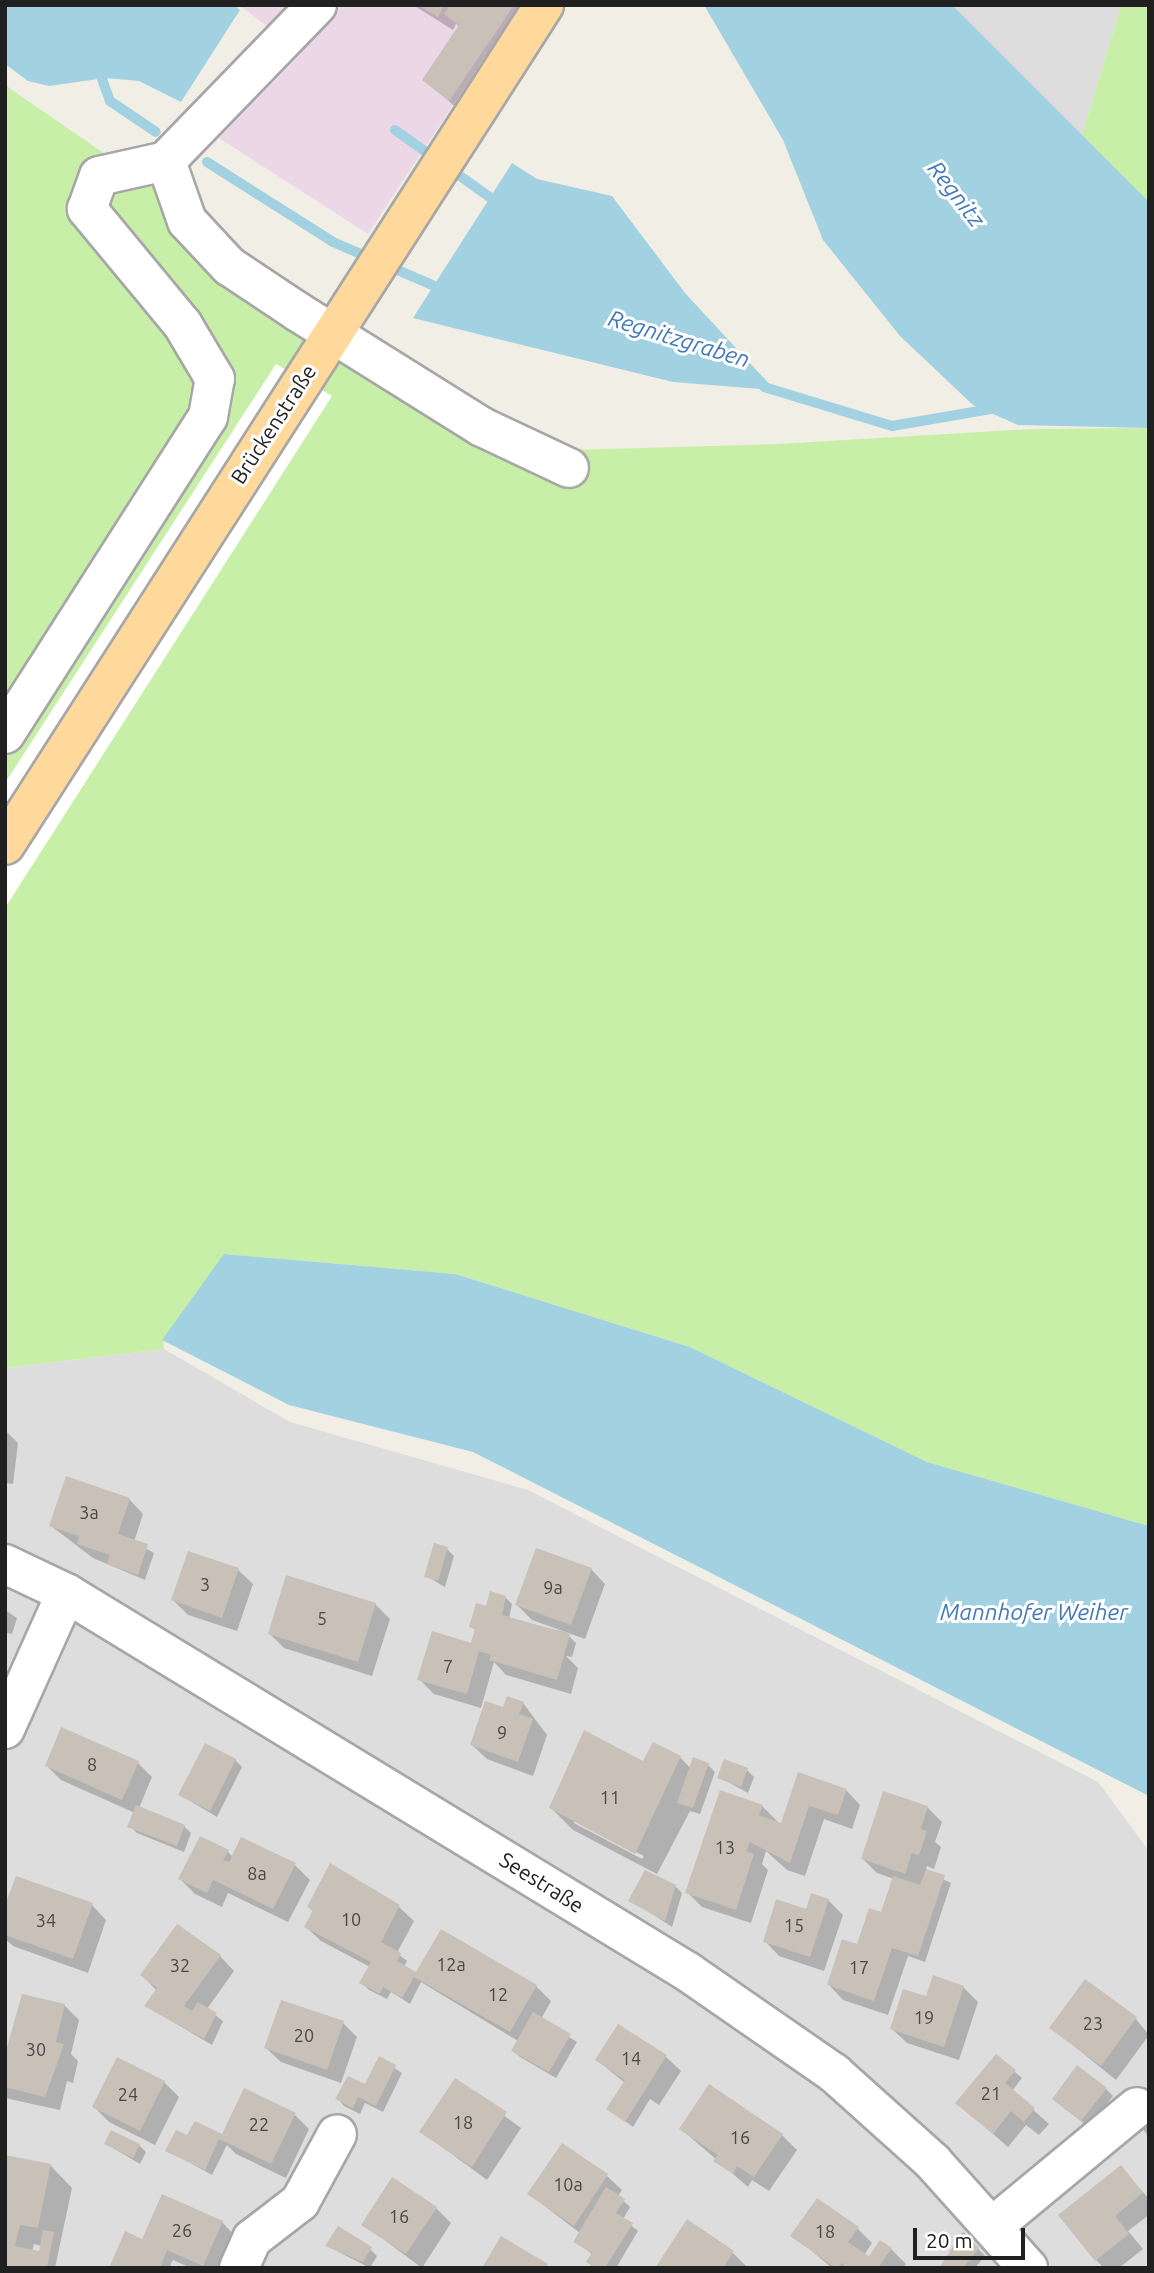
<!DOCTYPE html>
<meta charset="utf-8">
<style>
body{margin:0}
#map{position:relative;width:1154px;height:2273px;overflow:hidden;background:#f1eee5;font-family:Ubuntu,sans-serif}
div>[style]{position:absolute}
.residential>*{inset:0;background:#dedddd}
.industrial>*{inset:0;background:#ebd7e6}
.grass>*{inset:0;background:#c8efa8}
.water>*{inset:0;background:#a2d1e2}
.pier>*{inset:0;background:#fff}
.shadow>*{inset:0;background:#0003}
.stream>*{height:10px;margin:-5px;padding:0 5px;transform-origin:5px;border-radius:5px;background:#a2d1e2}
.building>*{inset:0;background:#c9c0b8}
.roads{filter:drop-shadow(2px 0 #a7a7a7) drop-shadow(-2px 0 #a7a7a7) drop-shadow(0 2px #a7a7a7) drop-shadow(0 -2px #a7a7a7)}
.minor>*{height:38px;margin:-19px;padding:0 19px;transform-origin:19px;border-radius:19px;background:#fff}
.major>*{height:38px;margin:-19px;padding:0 19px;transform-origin:19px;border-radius:19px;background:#ffd89c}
span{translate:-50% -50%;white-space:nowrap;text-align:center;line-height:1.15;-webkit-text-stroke:6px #fff;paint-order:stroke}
.number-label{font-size:18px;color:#4a4846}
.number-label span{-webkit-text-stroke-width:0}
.street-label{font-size:21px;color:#202020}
.water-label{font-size:23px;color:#4379b8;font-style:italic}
.frame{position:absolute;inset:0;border:7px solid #202020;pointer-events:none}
.scale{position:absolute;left:913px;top:2228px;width:112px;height:32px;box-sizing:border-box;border:4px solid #202020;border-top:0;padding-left:9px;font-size:21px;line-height:24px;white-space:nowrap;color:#202020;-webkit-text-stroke:5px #fff;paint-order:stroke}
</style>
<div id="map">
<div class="residential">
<i style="clip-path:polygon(952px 5px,1121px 5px,1081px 139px)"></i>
<i style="clip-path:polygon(164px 1349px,290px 1422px,528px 1490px,1098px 1782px,1149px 1851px,1149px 2268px,5px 2268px,5px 1368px)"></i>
</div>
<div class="industrial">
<i style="clip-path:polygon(239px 5px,519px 5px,368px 234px,219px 138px,302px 53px)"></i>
</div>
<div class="grass">
<i style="clip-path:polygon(1121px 5px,1149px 5px,1149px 202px,1081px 139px)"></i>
<i style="clip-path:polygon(5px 85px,535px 451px,778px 444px,1032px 429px,1149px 428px,1149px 1526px,927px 1462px,690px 1347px,455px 1274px,225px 1254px,163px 1339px,164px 1349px,5px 1368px)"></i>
</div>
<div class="water">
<i style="clip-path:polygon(5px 5px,234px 5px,240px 10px,181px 102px,139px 81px,105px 78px,49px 86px,28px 81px,5px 64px)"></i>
<i style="clip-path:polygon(704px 5px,952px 5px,1149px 202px,1149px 428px,1018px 425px,973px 405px,900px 336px,823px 240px,783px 140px)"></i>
<i style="clip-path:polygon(512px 163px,537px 179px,612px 196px,685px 293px,775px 390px,673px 382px,413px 318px)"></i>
<i style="clip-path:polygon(224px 1254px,455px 1274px,690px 1347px,927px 1462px,1149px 1526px,1149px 1796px,473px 1452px,289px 1405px,162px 1340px)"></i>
</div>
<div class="pier">
<i style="clip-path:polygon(276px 364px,332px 396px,5px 908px,5px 783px)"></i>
</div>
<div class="shadow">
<i style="clip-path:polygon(413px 5px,550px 5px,471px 121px,424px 79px,460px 27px,456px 24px,453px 30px)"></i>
<i style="clip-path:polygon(5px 1430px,18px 1443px,13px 1484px,5px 1483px)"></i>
<i style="clip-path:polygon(129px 1499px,143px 1514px,134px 1542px,154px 1553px,145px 1580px,93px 1558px,51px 1526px)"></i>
<i style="clip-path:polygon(447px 1549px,454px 1556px,445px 1587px,426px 1576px)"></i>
<i style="clip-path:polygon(591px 1569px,605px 1584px,585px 1639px,532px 1620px,517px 1605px)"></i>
<i style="clip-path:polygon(238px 1570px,253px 1584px,237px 1631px,188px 1615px,173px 1600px)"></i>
<i style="clip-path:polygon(505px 1597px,512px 1604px,509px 1619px,565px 1632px,576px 1643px,572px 1657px,566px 1656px,578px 1668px,571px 1694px,506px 1675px,494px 1662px,481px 1708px,434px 1694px,419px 1679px,472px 1645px,476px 1631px,471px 1626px)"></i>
<i style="clip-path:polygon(375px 1604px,390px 1619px,372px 1676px,284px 1648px,270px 1634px)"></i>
<i style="clip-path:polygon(5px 1610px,17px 1618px,12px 1634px,5px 1632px)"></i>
<i style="clip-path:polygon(523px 1703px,547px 1735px,533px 1776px,487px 1759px,472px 1745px,504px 1709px)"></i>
<i style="clip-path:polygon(evenodd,680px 1757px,691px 1769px,708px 1765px,715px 1772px,700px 1814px,690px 1811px,657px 1874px,573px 1830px,551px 1808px,644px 1763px,680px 1757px,574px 1820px,644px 1856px,642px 1859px,574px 1823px,574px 1820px)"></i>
<i style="clip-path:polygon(235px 1760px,242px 1767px,217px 1817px,180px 1795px)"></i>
<i style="clip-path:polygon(138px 1763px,152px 1777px,139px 1808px,184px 1826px,191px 1833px,184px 1852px,137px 1833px,130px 1826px,135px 1813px,61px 1780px,47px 1766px)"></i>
<i style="clip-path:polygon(747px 1770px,754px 1777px,748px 1793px,719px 1777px)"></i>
<i style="clip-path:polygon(799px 1775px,846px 1790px,860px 1805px,852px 1829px,824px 1819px,805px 1876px,787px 1870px,766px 1851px,762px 1864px,768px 1870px,751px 1923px,702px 1907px,687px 1892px,762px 1806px,782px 1826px)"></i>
<i style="clip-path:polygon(927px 1807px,942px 1822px,935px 1842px,941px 1847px,934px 1869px,927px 1866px,926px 1871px,951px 1883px,925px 1962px,908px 1956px,888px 2015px,843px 2000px,829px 1985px,888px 1916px,894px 1879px,877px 1873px,863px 1859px)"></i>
<i style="clip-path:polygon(228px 1852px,233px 1857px,295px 1865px,310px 1880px,288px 1922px,228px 1893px,222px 1907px,195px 1894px,180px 1879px)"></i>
<i style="clip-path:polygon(675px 1886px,682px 1893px,672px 1927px,631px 1900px)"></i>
<i style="clip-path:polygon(828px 1900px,843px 1915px,824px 1971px,779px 1956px,765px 1941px)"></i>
<i style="clip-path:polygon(92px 1905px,106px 1920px,88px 1973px,13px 1946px,5px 1939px,5px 1911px)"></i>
<i style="clip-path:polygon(309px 1907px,399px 1907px,414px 1921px,397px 1953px,407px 1961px,404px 1967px,415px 1973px,536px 1986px,551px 2001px,541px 2019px,577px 2042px,556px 2078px,520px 2057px,513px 2050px,518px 2041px,421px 1982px,410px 2004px,391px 1992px,387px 1999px,369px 1990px,362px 1983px,370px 1967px,321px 1941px,306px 1927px,314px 1912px)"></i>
<i style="clip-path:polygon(220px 1956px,234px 1971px,207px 2009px,223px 2021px,212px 2045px,146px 2006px,157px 1991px,142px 1975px)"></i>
<i style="clip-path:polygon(963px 1987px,978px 2002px,959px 2060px,907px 2043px,892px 2029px,927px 1999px)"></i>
<i style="clip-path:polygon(64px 2005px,79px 2020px,71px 2054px,78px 2061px,73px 2083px,67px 2081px,60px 2110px,5px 2098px,5px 2056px)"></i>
<i style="clip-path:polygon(1136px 2019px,1149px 2035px,1116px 2080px,1052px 2028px)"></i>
<i style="clip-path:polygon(343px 2023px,357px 2037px,341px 2083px,281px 2062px,266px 2048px)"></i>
<i style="clip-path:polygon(996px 2056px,1022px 2078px,1012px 2091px,1049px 2124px,1039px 2135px,1026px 2125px,1008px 2147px,958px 2103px)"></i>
<i style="clip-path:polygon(666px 2057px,681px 2071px,659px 2105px,650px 2099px,633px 2127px,609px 2109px,625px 2083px,597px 2060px)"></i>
<i style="clip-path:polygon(380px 2059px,402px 2073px,383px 2112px,365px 2103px,360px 2114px,344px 2106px,338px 2099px,366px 2086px)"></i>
<i style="clip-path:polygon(455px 2080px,521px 2128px,487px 2180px,422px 2132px)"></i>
<i style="clip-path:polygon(164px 2082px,179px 2097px,155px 2145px,109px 2122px,94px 2107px)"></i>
<i style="clip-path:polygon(1106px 2089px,1113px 2096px,1089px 2127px,1061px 2106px)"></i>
<i style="clip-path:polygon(295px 2115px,309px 2129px,286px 2178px,236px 2154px,227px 2145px,212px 2175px,167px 2150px,188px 2138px,221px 2136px)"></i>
<i style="clip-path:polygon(1149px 2117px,1149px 2137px,1139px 2124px)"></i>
<i style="clip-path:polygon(681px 2129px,782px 2135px,797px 2150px,769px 2191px,752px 2180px,748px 2187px)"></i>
<i style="clip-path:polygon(106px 2144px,139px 2145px,146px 2152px,140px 2164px)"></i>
<i style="clip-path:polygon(562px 2145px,607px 2176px,622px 2190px,618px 2196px,630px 2207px,623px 2219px,638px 2231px,616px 2268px,594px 2268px,588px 2262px,593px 2255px,575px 2241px,580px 2233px,529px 2194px)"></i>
<i style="clip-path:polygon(evenodd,5px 2157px,51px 2166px,72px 2188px,55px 2268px,5px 2268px,5px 2157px,34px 2244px,41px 2246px,40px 2253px,32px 2252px,34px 2244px)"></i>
<i style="clip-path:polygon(1121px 2167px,1149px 2199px,1149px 2215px,1128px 2231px,1143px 2249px,1119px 2268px,1104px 2268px,1096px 2260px)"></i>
<i style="clip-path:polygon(436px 2208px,451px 2223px,422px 2268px,363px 2224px)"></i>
<i style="clip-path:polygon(688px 2221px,733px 2253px,748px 2268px,657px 2268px)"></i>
<i style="clip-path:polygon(222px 2222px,236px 2237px,223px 2268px,191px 2268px,173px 2260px,169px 2268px,111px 2268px,143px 2241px)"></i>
<i style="clip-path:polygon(858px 2229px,872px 2243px,864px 2255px,869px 2259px,891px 2249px,906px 2264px,903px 2268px,832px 2268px,793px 2235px)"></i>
<i style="clip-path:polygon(963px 2233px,985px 2256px,975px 2268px,941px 2268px)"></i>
<i style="clip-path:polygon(327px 2246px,370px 2249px,377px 2256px,370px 2268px)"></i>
</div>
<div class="stream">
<i style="left:98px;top:68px;width:35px;rotate:70deg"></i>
<i style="left:110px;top:101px;width:55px;rotate:34deg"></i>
<i style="left:395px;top:130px;width:130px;rotate:35.3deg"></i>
<i style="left:207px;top:162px;width:149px;rotate:32.4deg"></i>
<i style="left:333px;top:242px;width:121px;rotate:23.4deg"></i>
<i style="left:764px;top:387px;width:134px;rotate:16.9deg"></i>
<i style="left:892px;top:426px;width:106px;rotate:-9.8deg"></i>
</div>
<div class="building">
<i style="clip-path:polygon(418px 5px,444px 5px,438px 17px)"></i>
<i style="clip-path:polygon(450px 5px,514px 5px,449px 101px,422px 80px,459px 25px,444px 14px)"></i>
<i style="clip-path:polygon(66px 1476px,130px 1498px,118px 1534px,148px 1544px,138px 1575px,107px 1564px,110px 1555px,77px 1544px,79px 1536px,49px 1526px)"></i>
<i style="clip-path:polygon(434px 1543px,448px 1547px,438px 1581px,424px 1577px)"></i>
<i style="clip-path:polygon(536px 1548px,592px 1568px,571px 1625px,515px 1605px)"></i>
<i style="clip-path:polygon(188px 1551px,239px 1568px,222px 1618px,171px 1600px)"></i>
<i style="clip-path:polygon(286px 1575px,376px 1603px,358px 1662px,268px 1634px)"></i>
<i style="clip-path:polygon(490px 1591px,506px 1596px,502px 1615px,570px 1634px,557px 1680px,489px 1660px,491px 1655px,479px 1651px,467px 1694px,417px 1680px,432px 1631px,471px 1643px,475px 1629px,469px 1627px,476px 1603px,486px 1606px)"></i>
<i style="clip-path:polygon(507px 1696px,524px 1702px,519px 1714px,533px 1719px,518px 1762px,470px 1745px,485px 1701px,503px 1707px)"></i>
<i style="clip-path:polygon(61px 1727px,139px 1761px,122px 1800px,45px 1766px)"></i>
<i style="clip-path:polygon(584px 1730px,643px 1761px,653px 1742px,681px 1756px,635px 1854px,549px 1808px)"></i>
<i style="clip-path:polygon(205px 1743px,236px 1759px,210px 1811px,178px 1795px)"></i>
<i style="clip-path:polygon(693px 1757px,709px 1763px,693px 1808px,677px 1803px)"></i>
<i style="clip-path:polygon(724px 1759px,748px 1768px,741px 1787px,717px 1778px)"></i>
<i style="clip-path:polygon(798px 1772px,847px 1789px,838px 1815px,809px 1806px,790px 1863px,750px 1842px,746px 1851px,754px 1854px,736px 1910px,685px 1893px,720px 1790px,763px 1805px,759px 1815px,781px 1823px)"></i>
<i style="clip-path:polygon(883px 1791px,928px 1806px,921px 1829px,927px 1831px,919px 1855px,912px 1853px,905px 1874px,861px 1859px)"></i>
<i style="clip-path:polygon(136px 1805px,185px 1825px,177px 1846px,127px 1827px)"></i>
<i style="clip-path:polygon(200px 1836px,229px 1850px,223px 1860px,229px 1862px,241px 1837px,296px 1863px,273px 1909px,213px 1880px,207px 1893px,178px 1879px)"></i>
<i style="clip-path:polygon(330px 1863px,400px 1905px,381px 1942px,401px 1953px,397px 1961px,416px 1972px,441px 1929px,537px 1985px,510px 2032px,414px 1977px,402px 1998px,383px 1987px,380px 1994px,359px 1983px,371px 1962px,304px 1927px,313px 1910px,307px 1907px)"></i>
<i style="clip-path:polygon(926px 1869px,945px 1875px,918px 1956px,892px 1948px,874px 2001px,827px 1985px,842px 1939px,857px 1944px,869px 1908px,881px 1912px,893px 1876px,920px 1885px)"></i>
<i style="clip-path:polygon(645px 1870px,676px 1885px,665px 1921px,628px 1901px)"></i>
<i style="clip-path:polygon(16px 1876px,93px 1903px,73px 1959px,5px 1935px,5px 1905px)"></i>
<i style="clip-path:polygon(811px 1893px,829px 1899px,810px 1957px,763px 1942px,776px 1899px,806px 1909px)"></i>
<i style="clip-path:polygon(177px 1924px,221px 1955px,184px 2006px,192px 2011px,198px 2002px,217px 2013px,204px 2039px,144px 2006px,157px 1988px,140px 1975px)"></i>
<i style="clip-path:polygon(933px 1975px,964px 1986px,944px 2047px,890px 2029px,903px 1989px,926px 1996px)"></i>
<i style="clip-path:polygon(1085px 1979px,1137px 2017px,1101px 2066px,1049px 2028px)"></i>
<i style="clip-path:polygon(22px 1994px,65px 2004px,56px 2042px,64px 2044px,45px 2097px,5px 2087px,5px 2054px)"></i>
<i style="clip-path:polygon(281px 2000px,344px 2021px,327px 2070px,264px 2048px)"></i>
<i style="clip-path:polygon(533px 2012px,571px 2034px,549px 2072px,511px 2051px)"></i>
<i style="clip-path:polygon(618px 2024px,667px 2055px,625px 2122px,606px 2109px,625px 2080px,595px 2060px)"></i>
<i style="clip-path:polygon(996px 2054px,1016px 2070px,1005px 2083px,1035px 2108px,1024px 2122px,1011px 2111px,993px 2134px,955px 2103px)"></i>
<i style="clip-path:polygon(379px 2056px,396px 2065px,376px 2106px,358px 2097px,353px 2108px,335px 2099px,348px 2076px,365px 2084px)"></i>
<i style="clip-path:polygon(117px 2057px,165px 2081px,140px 2131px,92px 2107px)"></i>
<i style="clip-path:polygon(1077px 2065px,1107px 2088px,1081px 2121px,1052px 2099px)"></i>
<i style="clip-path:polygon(455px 2078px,507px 2112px,472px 2167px,419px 2132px)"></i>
<i style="clip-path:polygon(709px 2084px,783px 2134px,754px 2177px,737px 2166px,733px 2174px,713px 2161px,718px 2155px,679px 2129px)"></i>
<i style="clip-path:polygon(244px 2088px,296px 2113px,271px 2164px,219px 2139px,205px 2170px,165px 2151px,176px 2130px,187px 2135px,195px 2121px,222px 2134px)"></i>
<i style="clip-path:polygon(111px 2130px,140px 2144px,133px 2158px,104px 2144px)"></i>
<i style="clip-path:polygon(562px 2143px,608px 2174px,574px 2226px,527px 2194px)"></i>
<i style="clip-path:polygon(5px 2155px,51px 2164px,38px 2228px,20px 2225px,15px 2246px,39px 2251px,43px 2230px,54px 2232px,47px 2268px,5px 2268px)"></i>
<i style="clip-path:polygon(1121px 2165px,1143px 2193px,1115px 2216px,1129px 2234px,1095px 2261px,1058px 2215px)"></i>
<i style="clip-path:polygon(392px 2177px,437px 2207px,406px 2254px,361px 2225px)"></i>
<i style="clip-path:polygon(606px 2187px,625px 2199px,616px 2213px,633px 2223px,605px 2268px,596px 2268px,586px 2262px,592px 2253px,573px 2242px)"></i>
<i style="clip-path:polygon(162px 2194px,223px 2221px,203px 2266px,167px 2250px,160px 2268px,109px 2268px,125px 2231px,142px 2239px)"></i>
<i style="clip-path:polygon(817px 2198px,859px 2227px,848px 2242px,869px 2256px,880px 2240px,892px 2248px,878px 2268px,845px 2268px,843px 2263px,836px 2268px,790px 2236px)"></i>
<i style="clip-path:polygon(687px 2219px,734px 2251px,723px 2268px,655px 2268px)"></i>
<i style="clip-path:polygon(338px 2226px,372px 2247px,363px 2262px,325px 2246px)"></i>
<i style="clip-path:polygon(963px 2231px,979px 2248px,963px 2268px,939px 2268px)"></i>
<i style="clip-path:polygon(501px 2236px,548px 2264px,545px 2268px,482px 2268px)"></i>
</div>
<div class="roads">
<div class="minor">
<i style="left:317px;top:5px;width:217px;rotate:134.1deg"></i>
<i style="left:166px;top:161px;width:64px;rotate:70.7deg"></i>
<i style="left:187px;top:221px;width:62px;rotate:47deg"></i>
<i style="left:229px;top:266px;width:83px;rotate:33.7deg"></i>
<i style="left:298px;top:312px;width:217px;rotate:32deg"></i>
<i style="left:482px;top:427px;width:96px;rotate:25.2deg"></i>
<i style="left:5px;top:734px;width:376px;rotate:-57.4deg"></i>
<i style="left:208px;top:417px;width:39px;rotate:-80deg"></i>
<i style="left:215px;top:379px;width:63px;rotate:-120.7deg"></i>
<i style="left:183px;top:325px;width:151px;rotate:-129.6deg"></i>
<i style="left:87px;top:209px;width:35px;rotate:-70deg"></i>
<i style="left:99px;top:176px;width:69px;rotate:-12.6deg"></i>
<i style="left:5px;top:1564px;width:68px;rotate:25.4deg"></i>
<i style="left:66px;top:1593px;width:728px;rotate:31.35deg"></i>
<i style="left:688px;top:1972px;width:178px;rotate:34.7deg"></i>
<i style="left:834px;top:2073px;width:132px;rotate:41.9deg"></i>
<i style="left:932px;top:2161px;width:144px;rotate:48.1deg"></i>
<i style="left:5px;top:1729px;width:149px;rotate:-65.8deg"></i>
<i style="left:992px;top:2227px;width:188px;rotate:-39.6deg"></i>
<i style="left:239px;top:2268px;width:32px;rotate:-66deg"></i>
<i style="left:252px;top:2239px;width:61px;rotate:-37.6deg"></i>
<i style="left:300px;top:2202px;width:77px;rotate:-61.4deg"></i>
</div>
<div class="major">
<i style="left:5px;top:845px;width:998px;rotate:-57.31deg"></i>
</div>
</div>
<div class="number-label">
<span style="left:89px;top:1512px">3a</span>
<span style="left:205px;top:1584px">3</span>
<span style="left:553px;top:1587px">9a</span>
<span style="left:322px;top:1618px">5</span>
<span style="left:448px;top:1666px">7</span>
<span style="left:502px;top:1732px">9</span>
<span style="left:92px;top:1764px">8</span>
<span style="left:610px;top:1797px">11</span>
<span style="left:725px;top:1847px">13</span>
<span style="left:257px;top:1873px">8a</span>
<span style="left:351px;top:1919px">10</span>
<span style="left:46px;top:1920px">34</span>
<span style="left:794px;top:1925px">15</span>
<span style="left:451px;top:1964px">12a</span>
<span style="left:180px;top:1965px">32</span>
<span style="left:859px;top:1967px">17</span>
<span style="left:498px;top:1994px">12</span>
<span style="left:924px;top:2017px">19</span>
<span style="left:1093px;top:2023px">23</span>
<span style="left:304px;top:2035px">20</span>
<span style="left:36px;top:2049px">30</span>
<span style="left:631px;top:2058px">14</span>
<span style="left:991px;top:2093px">21</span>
<span style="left:128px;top:2094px">24</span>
<span style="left:463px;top:2122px">18</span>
<span style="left:259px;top:2124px">22</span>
<span style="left:740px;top:2137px">16</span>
<span style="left:568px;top:2184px">10a</span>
<span style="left:399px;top:2216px">16</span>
<span style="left:182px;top:2230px">26</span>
<span style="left:825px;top:2231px">18</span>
</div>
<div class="street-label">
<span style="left:273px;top:424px;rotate:-57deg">Brückenstraße</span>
<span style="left:542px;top:1882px;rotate:32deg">Seestraße</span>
</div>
<div class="water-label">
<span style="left:956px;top:194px;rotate:52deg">Regnitz</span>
<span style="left:679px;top:339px;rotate:17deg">Regnitzgraben</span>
<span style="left:1034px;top:1612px">Mannhofer Weiher</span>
</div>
<div class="frame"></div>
<div class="scale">20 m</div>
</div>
